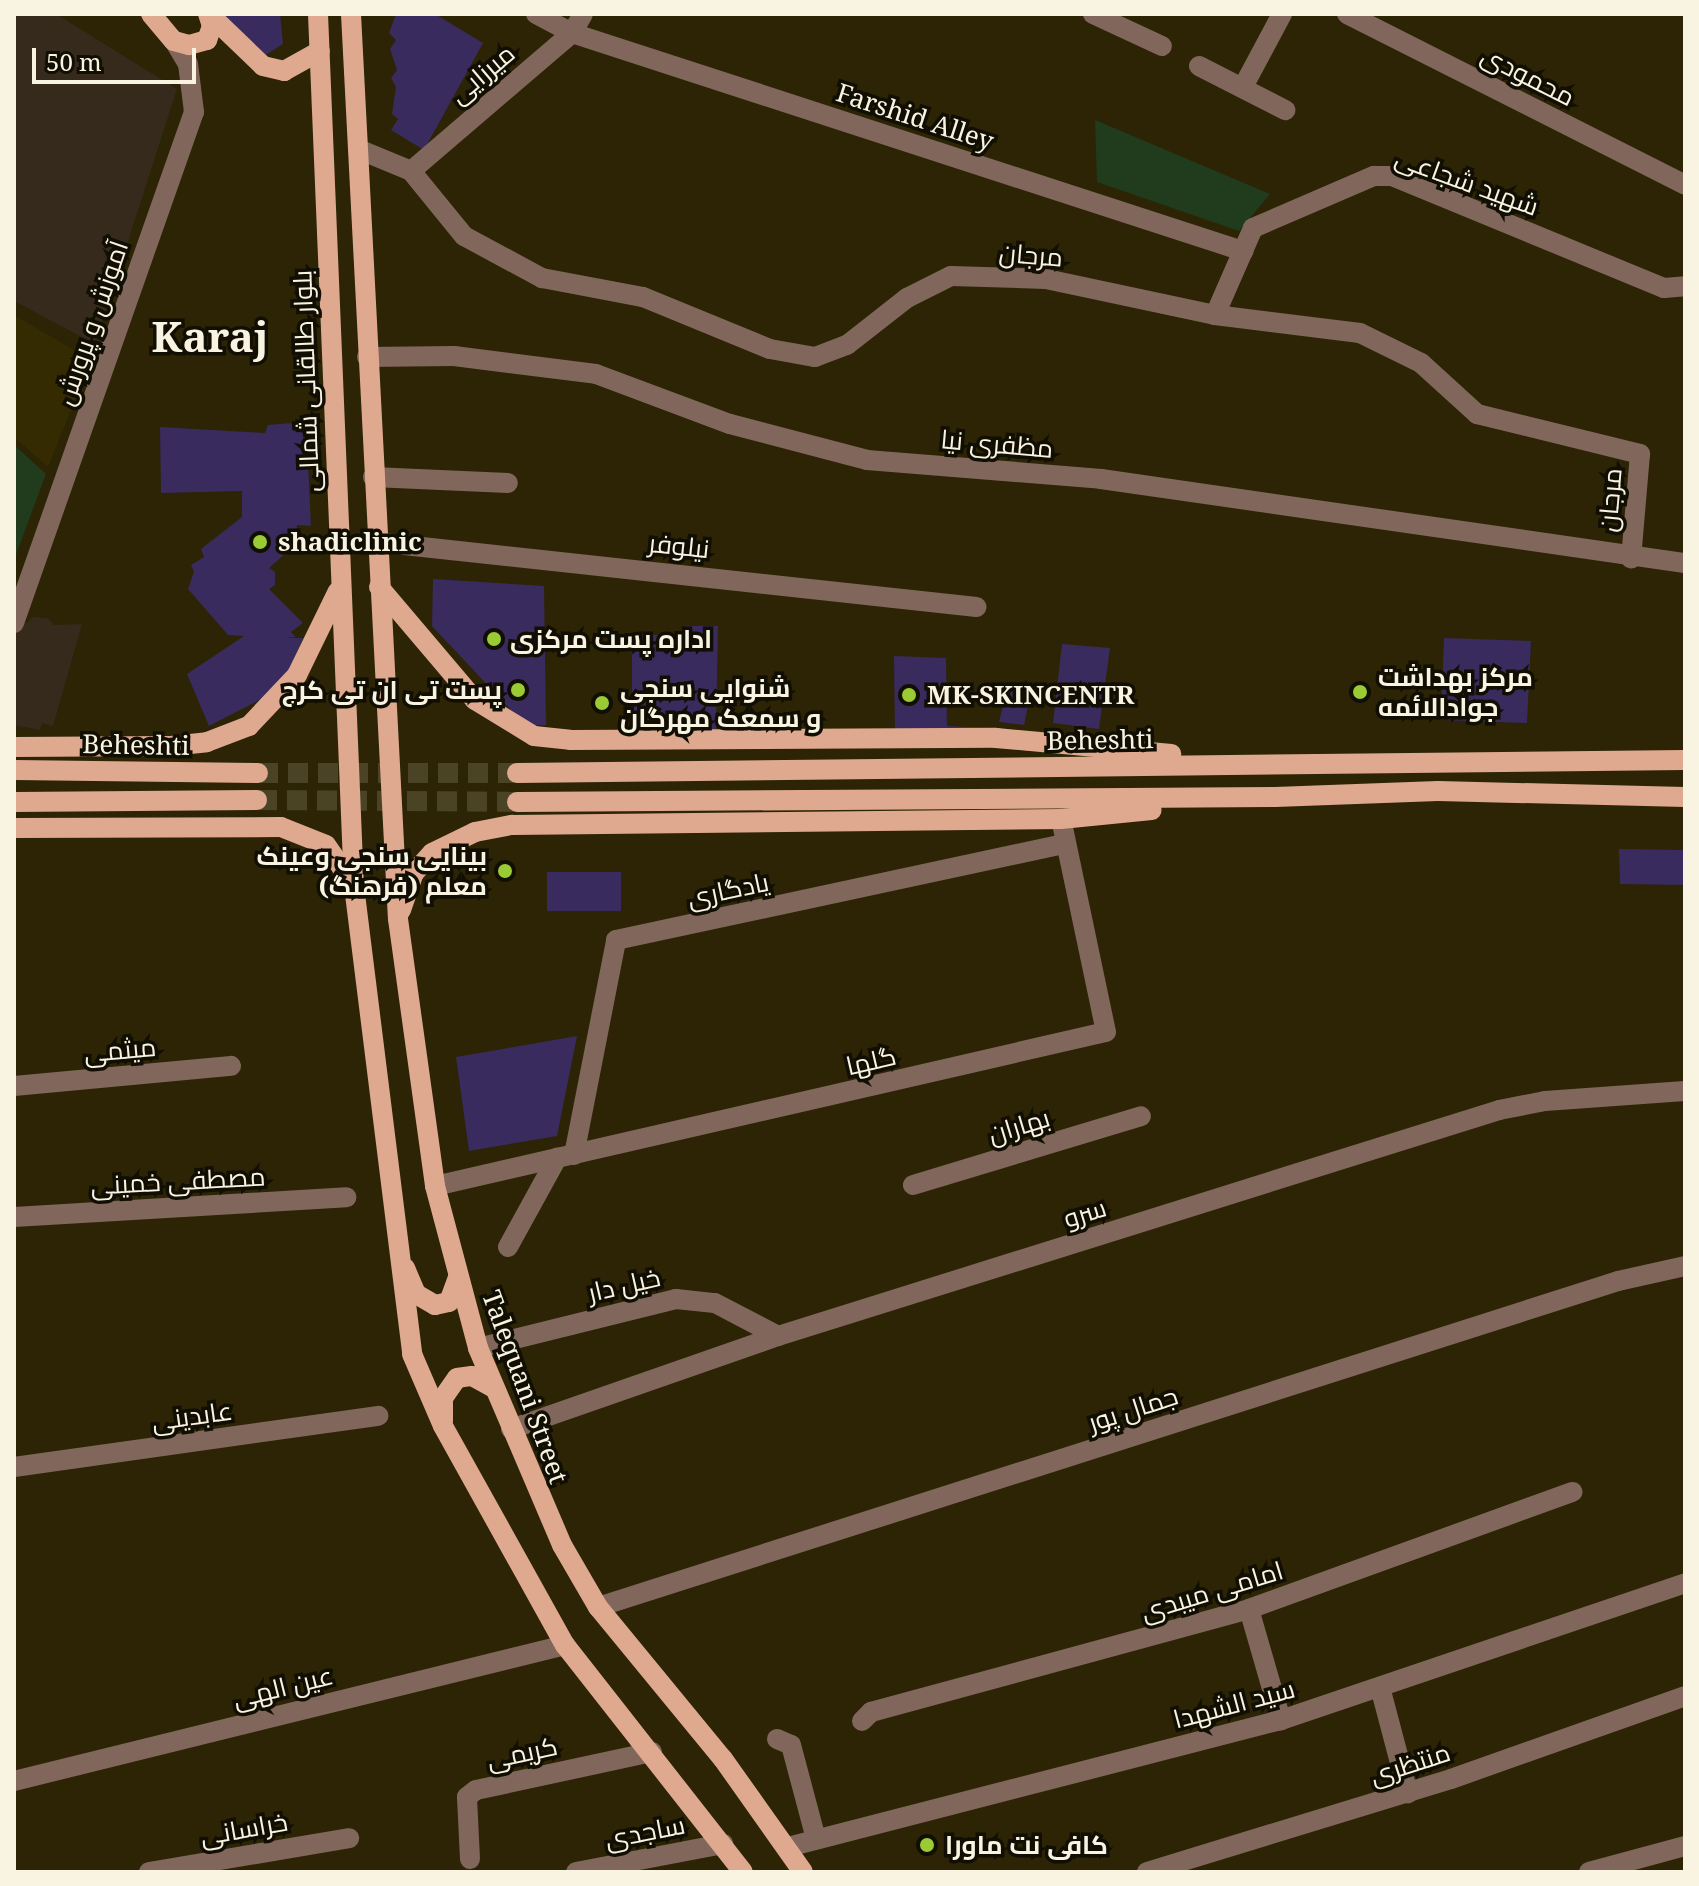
<!DOCTYPE html>
<meta charset="utf-8">
<style>
body{margin:0}
#map{position:relative;width:1699px;height:1886px;overflow:hidden;background:#2c2405;font-family:"Noto Serif",Cairo,serif}
div>[style]{position:absolute}
.commercial>*{inset:0;background:#362a1c}
.built>*{inset:0;background:#352b02}
.green>*{inset:0;background:#213c1c}
.building>*{inset:0;background:#392b5d}
.major-tunnel>*{height:20px;margin-top:-10px;transform-origin:0;background:repeating-linear-gradient(90deg,#4b4326 0 20px,transparent 0 30px)}
.minor>*{height:20px;margin:-10px;padding:0 10px;transform-origin:10px;border-radius:10px;background:#81675b}
.major>*{height:20px;margin:-10px;padding:0 10px;transform-origin:10px;border-radius:10px;background:#dfa990}
.dots>*{width:22px;height:22px;translate:-50% -50%;box-sizing:border-box;border:4px solid #110e03;border-radius:50%}
span{translate:-50% -50%;white-space:nowrap;text-align:center;line-height:1.15;-webkit-text-stroke:7px #110e03;paint-order:stroke}
.street-label{font-size:26px;color:#f9f4e2}
.poi-label{font-size:26px;color:#f9f4e2;font-weight:700}
.left{translate:0 -50%;text-align:left}
.right{translate:-100% -50%;text-align:right}
.town-label{font-size:42px;color:#f9f4e2;font-weight:700}
.frame{position:absolute;inset:0;border:16px solid #f9f4e2;pointer-events:none}
.scale{position:absolute;left:32px;top:48px;width:164px;height:36px;box-sizing:border-box;border:4px solid #f9f4e2;border-top:0;padding-left:10px;font-size:24px;line-height:28px;white-space:nowrap;color:#f9f4e2;-webkit-text-stroke:6px #110e03;paint-order:stroke}
</style>
<div id="map">
<div class="commercial">
<i style="clip-path:polygon(14px 14px,56px 14px,177px 89px,95px 344px,14px 301px)"></i>
<i style="clip-path:polygon(32px 617px,47px 618px,54px 625px,82px 624px,53px 726px,42px 723px,40px 730px,14px 725px,14px 637px,17px 620px,27px 623px)"></i>
</div>
<div class="built">
<i style="clip-path:polygon(14px 315px,91px 360px,48px 467px,14px 437px)"></i>
</div>
<div class="green">
<i style="clip-path:polygon(1095px 120px,1270px 194px,1239px 231px,1097px 182px)"></i>
<i style="clip-path:polygon(14px 445px,46px 474px,14px 560px)"></i>
</div>
<div class="building">
<i style="clip-path:polygon(218px 14px,280px 14px,283px 44px,264px 56px)"></i>
<i style="clip-path:polygon(396px 14px,435px 14px,483px 43px,424px 150px,391px 130px,398px 119px,392px 114px,396px 87px,391px 78px,397px 70px,390px 49px,396px 40px,389px 33px)"></i>
<i style="clip-path:polygon(291px 423px,307px 438px,311px 526px,297px 525px,295px 545px,269px 568px,275px 572px,275px 585px,269px 589px,303px 623px,291px 632px,296px 637px,284px 638px,303px 638px,289px 670px,263px 698px,209px 726px,187px 674px,244px 636px,228px 635px,188px 589px,194px 572px,191px 565px,204px 557px,201px 549px,242px 517px,242px 491px,161px 493px,160px 427px,265px 433px,268px 425px)"></i>
<i style="clip-path:polygon(433px 579px,544px 586px,546px 725px,525px 725px,432px 626px)"></i>
<i style="clip-path:polygon(686px 626px,718px 626px,716px 730px,632px 730px,632px 634px,686px 636px)"></i>
<i style="clip-path:polygon(1444px 638px,1531px 641px,1527px 723px,1441px 720px)"></i>
<i style="clip-path:polygon(1062px 644px,1110px 648px,1099px 729px,1053px 723px)"></i>
<i style="clip-path:polygon(894px 656px,946px 658px,947px 726px,1008px 729px,895px 738px)"></i>
<i style="clip-path:polygon(1007px 689px,1031px 691px,1024px 725px,999px 722px)"></i>
<i style="clip-path:polygon(1619px 849px,1685px 850px,1685px 885px,1620px 884px)"></i>
<i style="clip-path:polygon(547px 872px,621px 872px,621px 911px,547px 911px)"></i>
<i style="clip-path:polygon(577px 1036px,557px 1136px,469px 1151px,456px 1057px)"></i>
</div>
<div class="major-tunnel">
<i style="left:258px;top:773px;width:259px"></i>
<i style="left:257px;top:800px;width:260px;rotate:0.4deg"></i>
</div>
<div class="minor">
<i style="left:536px;top:14px;width:41px;rotate:27.8deg"></i>
<i style="left:572px;top:33px;width:706px;rotate:18deg"></i>
<i style="left:1093px;top:14px;width:76px;rotate:24.9deg"></i>
<i style="left:1347px;top:14px;width:379px;rotate:26.8deg"></i>
<i style="left:1199px;top:66px;width:97px;rotate:27.1deg"></i>
<i style="left:1243px;top:87px;width:83px;rotate:-61.9deg"></i>
<i style="left:358px;top:149px;width:57px;rotate:22.5deg"></i>
<i style="left:411px;top:171px;width:84px;rotate:50.8deg"></i>
<i style="left:464px;top:236px;width:89px;rotate:28.3deg"></i>
<i style="left:542px;top:278px;width:103px;rotate:10.7deg"></i>
<i style="left:643px;top:297px;width:137px;rotate:22.3deg"></i>
<i style="left:770px;top:349px;width:46px;rotate:10.1deg"></i>
<i style="left:815px;top:357px;width:34px;rotate:-21deg"></i>
<i style="left:847px;top:345px;width:76px;rotate:-38.1deg"></i>
<i style="left:907px;top:298px;width:49px;rotate:-26.6deg"></i>
<i style="left:951px;top:276px;width:95px;rotate:1.8deg"></i>
<i style="left:1046px;top:279px;width:173px;rotate:12deg"></i>
<i style="left:1215px;top:315px;width:146px;rotate:7.1deg"></i>
<i style="left:1360px;top:333px;width:68px;rotate:26.2deg"></i>
<i style="left:1421px;top:363px;width:76px;rotate:42.3deg"></i>
<i style="left:1477px;top:414px;width:168px;rotate:13.8deg"></i>
<i style="left:1640px;top:454px;width:105px;rotate:94.9deg"></i>
<i style="left:411px;top:171px;width:212px;rotate:-40.6deg"></i>
<i style="left:572px;top:33px;width:22px;rotate:-60deg"></i>
<i style="left:1215px;top:315px;width:95px;rotate:-66.4deg"></i>
<i style="left:1253px;top:228px;width:132px;rotate:-23.3deg"></i>
<i style="left:1374px;top:176px;width:18px"></i>
<i style="left:1392px;top:176px;width:294px;rotate:22.4deg"></i>
<i style="left:1664px;top:288px;width:21px;rotate:-5deg"></i>
<i style="left:367px;top:357px;width:87px;rotate:-0.7deg"></i>
<i style="left:454px;top:356px;width:143px;rotate:7.2deg"></i>
<i style="left:596px;top:374px;width:143px;rotate:20.5deg"></i>
<i style="left:730px;top:424px;width:142px;rotate:14.7deg"></i>
<i style="left:867px;top:460px;width:235px;rotate:4.6deg"></i>
<i style="left:1101px;top:479px;width:590px;rotate:8.19deg"></i>
<i style="left:373px;top:477px;width:135px;rotate:2.5deg"></i>
<i style="left:376px;top:542px;width:604px;rotate:6.18deg"></i>
<i style="left:14px;top:623px;width:542px;rotate:-70.6deg"></i>
<i style="left:194px;top:112px;width:48px;rotate:-97.1deg"></i>
<i style="left:188px;top:64px;width:27px;rotate:-121deg"></i>
<i style="left:14px;top:1086px;width:218px;rotate:-5.3deg"></i>
<i style="left:574px;top:1155px;width:219px;rotate:-78.9deg"></i>
<i style="left:616px;top:940px;width:459px;rotate:-12.1deg"></i>
<i style="left:913px;top:1185px;width:238px;rotate:-16.8deg"></i>
<i style="left:435px;top:1186px;width:688px;rotate:-12.93deg"></i>
<i style="left:1106px;top:1032px;width:218px;rotate:-101.9deg"></i>
<i style="left:14px;top:1217px;width:333px;rotate:-3.4deg"></i>
<i style="left:508px;top:1247px;width:102px;rotate:-61.2deg"></i>
<i style="left:478px;top:1348px;width:204px;rotate:-13.9deg"></i>
<i style="left:676px;top:1299px;width:39px;rotate:6deg"></i>
<i style="left:715px;top:1303px;width:71px;rotate:27.6deg"></i>
<i style="left:511px;top:1429px;width:283px;rotate:-19.2deg"></i>
<i style="left:778px;top:1336px;width:756px;rotate:-17.4deg"></i>
<i style="left:1499px;top:1110px;width:47px;rotate:-11.1deg"></i>
<i style="left:1545px;top:1101px;width:140px;rotate:-4.1deg"></i>
<i style="left:14px;top:1467px;width:368px;rotate:-8deg"></i>
<i style="left:598px;top:1607px;width:1071px;rotate:-17.72deg"></i>
<i style="left:1618px;top:1281px;width:69px;rotate:-12.6deg"></i>
<i style="left:1249px;top:1609px;width:116px;rotate:73.9deg"></i>
<i style="left:1380px;top:1687px;width:110px;rotate:75.2deg"></i>
<i style="left:862px;top:1721px;width:13px;rotate:-45deg"></i>
<i style="left:871px;top:1712px;width:392px;rotate:-15.2deg"></i>
<i style="left:1249px;top:1609px;width:344px;rotate:-19.9deg"></i>
<i style="left:777px;top:1739px;width:15px;rotate:23deg"></i>
<i style="left:791px;top:1745px;width:97px;rotate:75.1deg"></i>
<i style="left:14px;top:1781px;width:568px;rotate:-13.86deg"></i>
<i style="left:788px;top:1847px;width:509px;rotate:-14.45deg"></i>
<i style="left:1281px;top:1720px;width:427px;rotate:-18.7deg"></i>
<i style="left:470px;top:1859px;width:62px;rotate:-92.8deg"></i>
<i style="left:467px;top:1797px;width:11px;rotate:-38deg"></i>
<i style="left:476px;top:1790px;width:180px;rotate:-12.2deg"></i>
<i style="left:149px;top:1872px;width:203px;rotate:-9.6deg"></i>
<i style="left:576px;top:1872px;width:150px;rotate:-10.8deg"></i>
<i style="left:1147px;top:1872px;width:318px;rotate:-17deg"></i>
<i style="left:1451px;top:1779px;width:248px;rotate:-19.5deg"></i>
<i style="left:1589px;top:1872px;width:99px;rotate:-15.2deg"></i>
</div>
<div class="major">
<i style="left:151px;top:14px;width:35px;rotate:50deg"></i>
<i style="left:174px;top:41px;width:16px;rotate:15deg"></i>
<i style="left:189px;top:45px;width:19px;rotate:-16deg"></i>
<i style="left:207px;top:40px;width:15px;rotate:-70deg"></i>
<i style="left:212px;top:26px;width:13px;rotate:-108deg"></i>
<i style="left:209px;top:14px;width:75px;rotate:43.9deg"></i>
<i style="left:263px;top:66px;width:22px;rotate:13deg"></i>
<i style="left:284px;top:71px;width:41px;rotate:-29.1deg"></i>
<i style="left:318px;top:14px;width:873px;rotate:87.64deg"></i>
<i style="left:354px;top:886px;width:472px;rotate:82.9deg"></i>
<i style="left:412px;top:1354px;width:78px;rotate:66.7deg"></i>
<i style="left:443px;top:1426px;width:251px;rotate:60.9deg"></i>
<i style="left:565px;top:1645px;width:288px;rotate:51.9deg"></i>
<i style="left:351px;top:14px;width:906px;rotate:87.03deg"></i>
<i style="left:398px;top:919px;width:270px;rotate:82.1deg"></i>
<i style="left:435px;top:1186px;width:168px;rotate:75.1deg"></i>
<i style="left:478px;top:1348px;width:214px;rotate:66.9deg"></i>
<i style="left:562px;top:1545px;width:72px;rotate:59.9deg"></i>
<i style="left:598px;top:1607px;width:197px;rotate:50.6deg"></i>
<i style="left:723px;top:1759px;width:138px;rotate:54.7deg"></i>
<i style="left:379px;top:587px;width:148px;rotate:49.7deg"></i>
<i style="left:475px;top:700px;width:69px;rotate:31.4deg"></i>
<i style="left:534px;top:736px;width:36px;rotate:6deg"></i>
<i style="left:570px;top:740px;width:426px;rotate:-0.3deg"></i>
<i style="left:996px;top:738px;width:176px;rotate:5.2deg"></i>
<i style="left:14px;top:747px;width:157px;rotate:-0.4deg"></i>
<i style="left:171px;top:746px;width:36px;rotate:-6deg"></i>
<i style="left:207px;top:742px;width:45px;rotate:-20.9deg"></i>
<i style="left:249px;top:726px;width:70px;rotate:-46.7deg"></i>
<i style="left:297px;top:675px;width:93px;rotate:-64deg"></i>
<i style="left:14px;top:770px;width:244px;rotate:0.7deg"></i>
<i style="left:517px;top:773px;width:1168px;rotate:-0.64deg"></i>
<i style="left:14px;top:802px;width:243px;rotate:-0.5deg"></i>
<i style="left:517px;top:802px;width:758px;rotate:-0.38deg"></i>
<i style="left:1275px;top:797px;width:163px;rotate:-2.1deg"></i>
<i style="left:1438px;top:791px;width:247px;rotate:1.4deg"></i>
<i style="left:14px;top:828px;width:267px;rotate:-0.2deg"></i>
<i style="left:281px;top:827px;width:48px;rotate:21.8deg"></i>
<i style="left:326px;top:845px;width:44px;rotate:55.2deg"></i>
<i style="left:401px;top:910px;width:39px;rotate:-71deg"></i>
<i style="left:414px;top:873px;width:27px;rotate:-48deg"></i>
<i style="left:432px;top:853px;width:48px;rotate:-26deg"></i>
<i style="left:475px;top:832px;width:38px;rotate:-11deg"></i>
<i style="left:512px;top:825px;width:549px;rotate:-0.63deg"></i>
<i style="left:1061px;top:819px;width:91px;rotate:-5.6deg"></i>
<i style="left:405px;top:1268px;width:28px;rotate:67deg"></i>
<i style="left:416px;top:1294px;width:22px;rotate:30deg"></i>
<i style="left:435px;top:1305px;width:14px;rotate:-12deg"></i>
<i style="left:449px;top:1302px;width:27px;rotate:-70deg"></i>
<i style="left:443px;top:1421px;width:23px;rotate:-90deg"></i>
<i style="left:443px;top:1398px;width:24px;rotate:-55deg"></i>
<i style="left:457px;top:1378px;width:15px;rotate:-8deg"></i>
<i style="left:472px;top:1376px;width:25px;rotate:29deg"></i>
</div>
<div class="dots">
<i style="left:260px;top:542px;background:#9bcb34"></i>
<i style="left:494px;top:639px;background:#9bcb34"></i>
<i style="left:518px;top:690px;background:#9bcb34"></i>
<i style="left:1360px;top:692px;background:#9bcb34"></i>
<i style="left:909px;top:695px;background:#9bcb34"></i>
<i style="left:602px;top:703px;background:#9bcb34"></i>
<i style="left:505px;top:871px;background:#9bcb34"></i>
<i style="left:927px;top:1845px;background:#9bcb34"></i>
</div>
<div class="street-label">
<span style="left:482px;top:74px;rotate:-40deg">میرزایی</span>
<span style="left:1528px;top:76px;rotate:27deg">محمودی</span>
<span style="left:915px;top:117px;rotate:18deg">Farshid Alley</span>
<span style="left:1467px;top:182px;rotate:20deg">شهید شجاعی</span>
<span style="left:1031px;top:255px;rotate:5deg">مرجان</span>
<span style="left:92px;top:323px;rotate:-71deg">آموزش و پرورش</span>
<span style="left:306px;top:381px;rotate:-92deg">بلوار طالقانی شمالی</span>
<span style="left:997px;top:444px;rotate:5deg">مظفری نیا</span>
<span style="left:1610px;top:500px;rotate:-85deg">مرجان</span>
<span style="left:679px;top:546px;rotate:6deg">نیلوفر</span>
<span style="left:1100px;top:740px;rotate:-1deg">Beheshti</span>
<span style="left:136px;top:745px;rotate:1deg">Beheshti</span>
<span style="left:728px;top:890px;rotate:-12deg">یادگاری</span>
<span style="left:120px;top:1050px;rotate:-5deg">میثمی</span>
<span style="left:871px;top:1061px;rotate:-13deg">گلها</span>
<span style="left:1019px;top:1126px;rotate:-17deg">بهاران</span>
<span style="left:178px;top:1181px;rotate:-3deg">مصطفی خمینی</span>
<span style="left:1085px;top:1213px;rotate:-17deg">سرو</span>
<span style="left:624px;top:1285px;rotate:-13deg">خیل دار</span>
<span style="left:525px;top:1387px;rotate:70deg">Talequani Street</span>
<span style="left:1133px;top:1409px;rotate:-18deg">جمال پور</span>
<span style="left:192px;top:1416px;rotate:-8deg">عابدینی</span>
<span style="left:1212px;top:1591px;rotate:-17deg">امامی میبدی</span>
<span style="left:283px;top:1687px;rotate:-14deg">عین الهی</span>
<span style="left:1234px;top:1704px;rotate:-15deg">سید الشهدا</span>
<span style="left:522px;top:1753px;rotate:-12deg">کریمی</span>
<span style="left:1410px;top:1764px;rotate:-18deg">منتظری</span>
<span style="left:244px;top:1829px;rotate:-10deg">خراسانی</span>
<span style="left:645px;top:1832px;rotate:-11deg">ساجدی</span>
</div>
<div class="poi-label">
<span class="left" style="left:278px;top:542px">shadiclinic</span>
<span class="left" style="left:510px;top:639px">اداره پست مرکزی</span>
<span class="left" style="left:1378px;top:692px">مرکز بهداشت<br>جوادالائمه</span>
<span class="left" style="left:620px;top:703px">شنوایی سنجی<br>و سمعک مهرگان</span>
<span class="right" style="left:502px;top:690px">پست تی ان تی کرج</span>
<span class="left" style="left:927px;top:695px">MK-SKINCENTR</span>
<span class="right" style="left:487px;top:871px">بینایی سنجی وعینک<br>معلم (فرهنگ)</span>
<span class="left" style="left:945px;top:1845px">کافی نت ماورا</span>
</div>
<div class="town-label">
<span style="left:210px;top:336px">Karaj</span>
</div>
<div class="frame"></div>
<div class="scale">50 m</div>
</div>
